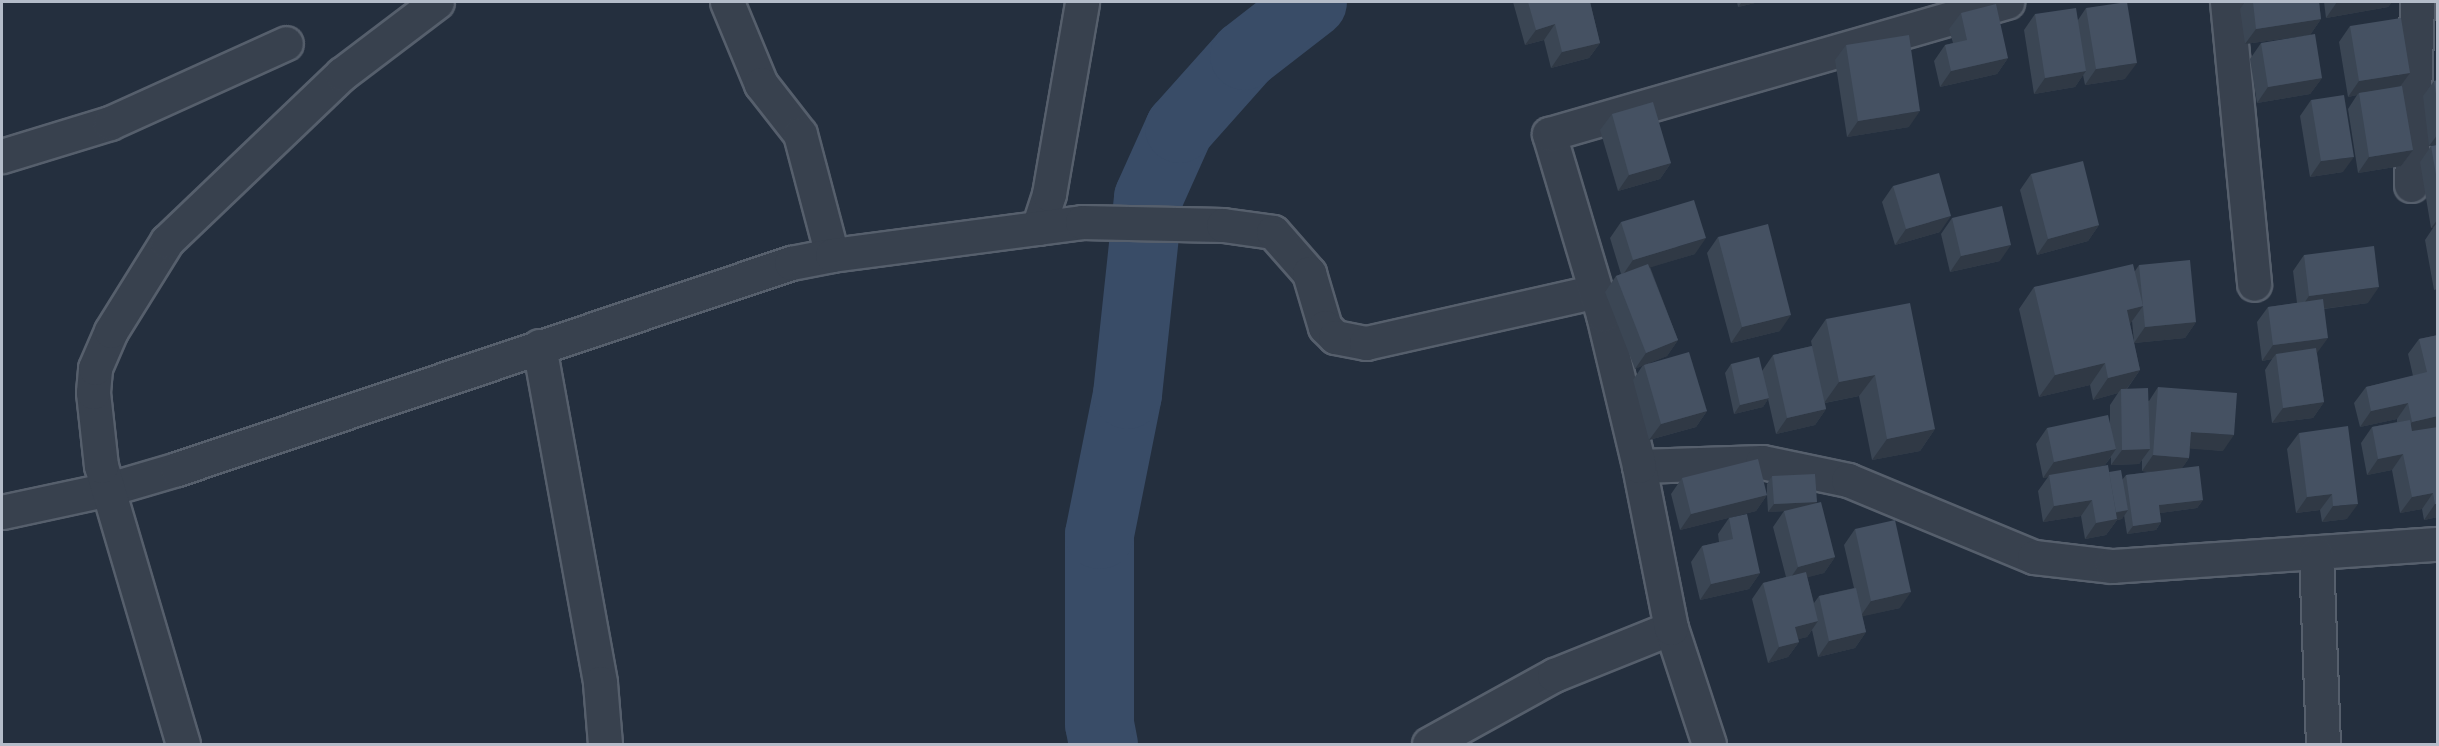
<!DOCTYPE html>
<style>
body{margin:0}
#map{position:relative;width:2439px;height:746px;overflow:hidden;background:#242f3e;font-family:"Golos Text",sans-serif}
div>[style]{position:absolute}
.river>*{height:69px;margin:-34.5px;padding:0 34.5px;transform-origin:34.5px;border-radius:34.5px;background:#394c67}
.roads{filter:drop-shadow(2px 0 #565f6c) drop-shadow(-2px 0 #565f6c) drop-shadow(0 2px #565f6c) drop-shadow(0 -2px #565f6c)}
.street>*{height:33px;margin:-16.5px;padding:0 16.5px;transform-origin:16.5px;border-radius:16.5px;background:#38414e}
.wall>*{inset:0;background:#3b4654}
.shaded-wall>*{inset:0;background:#303945}
.building>*{inset:0;background:#455162}
span{translate:-50% -50%;white-space:nowrap;text-align:center;line-height:1.15;-webkit-text-stroke:6px #1d2633;paint-order:stroke}
.frame{position:absolute;inset:0;border:3px solid #b4bcc9;pointer-events:none}
</style>
<div id="map">
<div class="river">
<i style="left:1103px;top:744px;width:20px;rotate:-101deg"></i>
<i style="left:1099px;top:724px;width:190px;rotate:-90deg"></i>
<i style="left:1099px;top:534px;width:143px;rotate:-78.7deg"></i>
<i style="left:1127px;top:394px;width:198px;rotate:-83.9deg"></i>
<i style="left:1148px;top:197px;width:76px;rotate:-65.8deg"></i>
<i style="left:1179px;top:128px;width:98px;rotate:-48.3deg"></i>
<i style="left:1244px;top:55px;width:86px;rotate:-37.9deg"></i>
</div>
<div class="roads">
<div class="street">
<i style="left:727px;top:2px;width:89px;rotate:67.5deg"></i>
<i style="left:761px;top:84px;width:63px;rotate:52deg"></i>
<i style="left:800px;top:134px;width:125px;rotate:75.2deg"></i>
<i style="left:2227px;top:2px;width:283px;rotate:84.5deg"></i>
<i style="left:2px;top:156px;width:113px;rotate:-17deg"></i>
<i style="left:110px;top:123px;width:193px;rotate:-24.4deg"></i>
<i style="left:2411px;top:185px;width:183px;rotate:-88.1deg"></i>
<i style="left:1038px;top:228px;width:36px;rotate:-72deg"></i>
<i style="left:1049px;top:194px;width:195px;rotate:-80.2deg"></i>
<i style="left:539px;top:346px;width:342px;rotate:79.7deg"></i>
<i style="left:600px;top:683px;width:61px;rotate:85.3deg"></i>
<i style="left:1639px;top:466px;width:123px;rotate:-1.9deg"></i>
<i style="left:1762px;top:462px;width:88px;rotate:11.8deg"></i>
<i style="left:1848px;top:480px;width:201px;rotate:22.5deg"></i>
<i style="left:2034px;top:557px;width:79px;rotate:6.6deg"></i>
<i style="left:2112px;top:566px;width:327px;rotate:-3.9deg"></i>
<i style="left:2px;top:512px;width:109px;rotate:-12.1deg"></i>
<i style="left:109px;top:489px;width:71px;rotate:-16.4deg"></i>
<i style="left:177px;top:469px;width:648px;rotate:-18.55deg"></i>
<i style="left:791px;top:263px;width:42px;rotate:-11deg"></i>
<i style="left:832px;top:255px;width:252px;rotate:-7.5deg"></i>
<i style="left:1082px;top:222px;width:141px;rotate:1.2deg"></i>
<i style="left:1223px;top:225px;width:50px;rotate:8deg"></i>
<i style="left:1273px;top:232px;width:55px;rotate:48.7deg"></i>
<i style="left:1309px;top:273px;width:56px;rotate:73.5deg"></i>
<i style="left:1325px;top:327px;width:14px;rotate:45deg"></i>
<i style="left:1335px;top:337px;width:32px;rotate:11deg"></i>
<i style="left:1366px;top:343px;width:236px;rotate:-12.7deg"></i>
<i style="left:2316px;top:554px;width:190px;rotate:87.9deg"></i>
<i style="left:183px;top:744px;width:290px;rotate:-106.4deg"></i>
<i style="left:101px;top:466px;width:74px;rotate:-96.2deg"></i>
<i style="left:93px;top:392px;width:24px;rotate:-85deg"></i>
<i style="left:95px;top:368px;width:40px;rotate:-66.6deg"></i>
<i style="left:111px;top:331px;width:106px;rotate:-58.1deg"></i>
<i style="left:167px;top:241px;width:242px;rotate:-43.7deg"></i>
<i style="left:342px;top:74px;width:119px;rotate:-37.2deg"></i>
<i style="left:1429px;top:744px;width:143px;rotate:-28.9deg"></i>
<i style="left:1554px;top:675px;width:126px;rotate:-21.9deg"></i>
<i style="left:1709px;top:744px;width:122px;rotate:-108.1deg"></i>
<i style="left:1671px;top:628px;width:165px;rotate:-101.2deg"></i>
<i style="left:1639px;top:466px;width:155px;rotate:-103.4deg"></i>
<i style="left:1603px;top:315px;width:189px;rotate:-106.6deg"></i>
<i style="left:1549px;top:134px;width:477px;rotate:-16.1deg"></i>
</div>
</div>
<div class="wall">
<i style="clip-path:polygon(1513px 2px,1590px 2px,1600px 43px,1589px 58px,1551px 68px,1544px 40px,1525px 45px)"></i>
<i style="clip-path:polygon(1737px 2px,1759px 2px,1738px 7px)"></i>
<i style="clip-path:polygon(2245px 2px,2319px 2px,2321px 19px,2310px 35px,2245px 44px,2240px 9px)"></i>
<i style="clip-path:polygon(2324px 2px,2392px 2px,2388px 7px,2326px 18px)"></i>
<i style="clip-path:polygon(2086px 8px,2125px 79px,2085px 85px,2083px 75px,2075px 87px,2034px 94px,2024px 30px,2035px 14px,2078px 20px)"></i>
<i style="clip-path:polygon(1961px 13px,2008px 58px,1997px 74px,1940px 87px,1934px 61px,1945px 45px,1953px 43px,1949px 29px)"></i>
<i style="clip-path:polygon(2350px 26px,2401px 86px,2413px 150px,2401px 166px,2358px 173px,2348px 109px,2357px 95px,2348px 97px,2339px 42px)"></i>
<i style="clip-path:polygon(2261px 43px,2322px 78px,2310px 94px,2257px 103px,2250px 59px)"></i>
<i style="clip-path:polygon(1846px 45px,1909px 127px,1847px 137px,1835px 60px)"></i>
<i style="clip-path:polygon(2438px 80px,2438px 144px,2429px 146px,2423px 96px,2434px 81px)"></i>
<i style="clip-path:polygon(2311px 100px,2343px 172px,2310px 177px,2300px 116px)"></i>
<i style="clip-path:polygon(1612px 114px,1671px 163px,1660px 179px,1618px 191px,1600px 130px)"></i>
<i style="clip-path:polygon(2438px 145px,2438px 289px,2434px 290px,2425px 240px,2433px 228px,2431px 228px,2420px 162px,2431px 146px)"></i>
<i style="clip-path:polygon(2031px 174px,2099px 225px,2088px 241px,2037px 255px,2020px 190px)"></i>
<i style="clip-path:polygon(1893px 186px,1940px 232px,1895px 245px,1882px 202px)"></i>
<i style="clip-path:polygon(1952px 218px,2000px 261px,1950px 272px,1941px 234px)"></i>
<i style="clip-path:polygon(1621px 222px,1695px 254px,1650px 267px,1678px 340px,1667px 356px,1649px 363px,1707px 411px,1696px 427px,1649px 440px,1633px 380px,1643px 365px,1635px 369px,1605px 292px,1616px 276px,1621px 274px,1610px 238px)"></i>
<i style="clip-path:polygon(1718px 237px,1780px 331px,1731px 343px,1707px 253px)"></i>
<i style="clip-path:polygon(2304px 255px,2368px 303px,2324px 309px,2317px 353px,2324px 402px,2313px 418px,2272px 423px,2265px 370px,2272px 359px,2262px 361px,2257px 322px,2268px 307px,2297px 303px,2293px 271px)"></i>
<i style="clip-path:polygon(evenodd,2139px 265px,2196px 322px,2185px 338px,2134px 343px,2140px 370px,2127px 389px,2149px 401px,2158px 387px,2223px 451px,2190px 448px,2189px 458px,2182px 468px,2203px 500px,2197px 508px,2160px 513px,2161px 522px,2156px 530px,2127px 534px,2124px 515px,2122px 519px,2117px 520px,2106px 535px,2085px 539px,2081px 516px,2043px 522px,2038px 491px,2048px 477px,2043px 478px,2036px 444px,2047px 428px,2110px 423px,2110px 405px,2118px 393px,2093px 400px,2090px 385px,2039px 397px,2019px 309px,2034px 287px,2135px 271px,2139px 265px,2132px 321px,2134px 342px,2130px 324px,2132px 321px,2139px 265px,2111px 457px,2111px 465px,2139px 464px,2142px 460px,2142px 471px,2150px 472px,2126px 475px,2122px 480px,2109px 472px,2090px 468px,2105px 465px,2111px 457px)"></i>
<i style="clip-path:polygon(1826px 319px,1935px 429px,1920px 451px,1872px 460px,1859px 396px,1825px 403px,1826px 409px,1815px 425px,1776px 434px,1768px 399px,1763px 407px,1734px 414px,1725px 373px,1731px 364px,1762px 371px,1773px 355px,1812px 346px,1811px 341px)"></i>
<i style="clip-path:polygon(2438px 335px,2438px 517px,2424px 520px,2422px 509px,2400px 513px,2392px 470px,2367px 475px,2361px 443px,2372px 427px,2397px 422px,2397px 419px,2360px 427px,2354px 403px,2366px 387px,2413px 376px,2408px 354px,2419px 339px)"></i>
<i style="clip-path:polygon(2299px 433px,2347px 519px,2322px 522px,2320px 510px,2296px 513px,2287px 449px)"></i>
<i style="clip-path:polygon(1772px 476px,1816px 503px,1835px 557px,1824px 573px,1807px 577px,1814px 603px,1819px 596px,1854px 588px,1844px 545px,1855px 529px,1900px 608px,1862px 616px,1866px 632px,1855px 648px,1818px 657px,1812px 630px,1807px 637px,1798px 639px,1799px 642px,1788px 657px,1768px 663px,1752px 599px,1763px 583px,1786px 577px,1773px 527px,1784px 511px,1768px 512px,1767px 495px,1756px 511px,1680px 530px,1671px 494px,1682px 478px,1767px 495px,1767px 484px)"></i>
<i style="clip-path:polygon(1729px 518px,1760px 573px,1749px 589px,1700px 600px,1691px 562px,1702px 546px,1719px 542px,1718px 534px)"></i>
</div>
<div class="shaded-wall">
<i style="clip-path:polygon(1742px 2px,1759px 2px,1738px 7px)"></i>
<i style="clip-path:polygon(2337px 2px,2392px 2px,2388px 7px,2326px 18px)"></i>
<i style="clip-path:polygon(2321px 19px,2310px 35px,2245px 44px,2256px 29px)"></i>
<i style="clip-path:polygon(1555px 24px,1544px 40px,1525px 45px,1536px 30px)"></i>
<i style="clip-path:polygon(1600px 43px,1589px 58px,1551px 68px,1562px 52px)"></i>
<i style="clip-path:polygon(2008px 58px,1997px 74px,1940px 87px,1951px 71px)"></i>
<i style="clip-path:polygon(2137px 63px,2125px 79px,2085px 85px,2096px 69px)"></i>
<i style="clip-path:polygon(2086px 71px,2075px 87px,2034px 94px,2045px 78px)"></i>
<i style="clip-path:polygon(2410px 73px,2399px 88px,2359px 93px,2357px 95px,2348px 97px,2359px 81px)"></i>
<i style="clip-path:polygon(2322px 78px,2310px 94px,2257px 103px,2268px 87px)"></i>
<i style="clip-path:polygon(1920px 111px,1909px 127px,1847px 137px,1858px 121px)"></i>
<i style="clip-path:polygon(2438px 134px,2438px 144px,2429px 146px)"></i>
<i style="clip-path:polygon(2413px 150px,2401px 166px,2358px 173px,2369px 157px)"></i>
<i style="clip-path:polygon(2354px 157px,2343px 172px,2310px 177px,2321px 161px)"></i>
<i style="clip-path:polygon(1671px 163px,1660px 179px,1618px 191px,1629px 175px)"></i>
<i style="clip-path:polygon(1951px 216px,1940px 232px,1895px 245px,1906px 229px)"></i>
<i style="clip-path:polygon(2438px 219px,2438px 227px,2436px 224px,2433px 228px,2431px 228px)"></i>
<i style="clip-path:polygon(2099px 225px,2088px 241px,2037px 255px,2048px 239px)"></i>
<i style="clip-path:polygon(1706px 238px,1695px 254px,1622px 276px,1633px 260px)"></i>
<i style="clip-path:polygon(2011px 245px,2000px 261px,1950px 272px,1961px 256px)"></i>
<i style="clip-path:polygon(2379px 287px,2368px 303px,2298px 312px,2309px 296px)"></i>
<i style="clip-path:polygon(2143px 306px,2127px 328px,2127px 310px)"></i>
<i style="clip-path:polygon(1791px 315px,1780px 331px,1731px 343px,1742px 327px)"></i>
<i style="clip-path:polygon(2196px 322px,2185px 338px,2134px 343px,2145px 327px)"></i>
<i style="clip-path:polygon(2328px 338px,2317px 353px,2276px 354px,2272px 359px,2262px 361px,2273px 345px)"></i>
<i style="clip-path:polygon(1678px 340px,1667px 356px,1635px 369px,1646px 353px)"></i>
<i style="clip-path:polygon(2105px 363px,2090px 385px,2039px 397px,2055px 375px)"></i>
<i style="clip-path:polygon(2140px 370px,2125px 391px,2121px 389px,2118px 393px,2093px 400px,2108px 378px)"></i>
<i style="clip-path:polygon(1875px 375px,1859px 396px,1824px 403px,1839px 382px)"></i>
<i style="clip-path:polygon(1769px 398px,1763px 407px,1734px 414px,1740px 405px)"></i>
<i style="clip-path:polygon(2324px 402px,2313px 418px,2272px 423px,2283px 408px)"></i>
<i style="clip-path:polygon(2408px 403px,2397px 419px,2360px 427px,2371px 411px)"></i>
<i style="clip-path:polygon(1826px 409px,1815px 425px,1776px 434px,1787px 418px)"></i>
<i style="clip-path:polygon(1707px 411px,1696px 427px,1649px 440px,1661px 424px)"></i>
<i style="clip-path:polygon(2438px 416px,2438px 429px,2401px 437px,2412px 422px)"></i>
<i style="clip-path:polygon(1935px 429px,1920px 451px,1872px 460px,1887px 439px)"></i>
<i style="clip-path:polygon(2191px 432px,2234px 435px,2223px 451px,2180px 448px)"></i>
<i style="clip-path:polygon(2116px 449px,2105px 465px,2049px 477px,2049px 475px,2048px 477px,2043px 478px,2054px 462px)"></i>
<i style="clip-path:polygon(2150px 449px,2139px 464px,2111px 465px,2122px 450px)"></i>
<i style="clip-path:polygon(2403px 454px,2392px 470px,2367px 475px,2378px 459px)"></i>
<i style="clip-path:polygon(2153px 455px,2189px 458px,2178px 474px,2142px 471px)"></i>
<i style="clip-path:polygon(2433px 493px,2422px 509px,2400px 513px,2412px 497px)"></i>
<i style="clip-path:polygon(2332px 494px,2320px 510px,2296px 513px,2307px 497px)"></i>
<i style="clip-path:polygon(1767px 495px,1756px 511px,1680px 530px,1691px 514px)"></i>
<i style="clip-path:polygon(2092px 500px,2081px 516px,2043px 522px,2054px 506px)"></i>
<i style="clip-path:polygon(2203px 500px,2197px 508px,2153px 514px,2159px 505px)"></i>
<i style="clip-path:polygon(1817px 502px,1811px 510px,1768px 512px,1774px 504px)"></i>
<i style="clip-path:polygon(2358px 504px,2347px 519px,2322px 522px,2333px 506px)"></i>
<i style="clip-path:polygon(2435px 504px,2438px 504px,2438px 517px,2424px 520px)"></i>
<i style="clip-path:polygon(2128px 510px,2122px 519px,2117px 520px,2106px 535px,2085px 539px,2096px 523px,2110px 514px)"></i>
<i style="clip-path:polygon(2161px 522px,2156px 530px,2127px 534px,2133px 526px)"></i>
<i style="clip-path:polygon(1835px 557px,1824px 573px,1787px 583px,1798px 567px)"></i>
<i style="clip-path:polygon(1760px 573px,1749px 589px,1700px 600px,1711px 584px)"></i>
<i style="clip-path:polygon(1911px 592px,1900px 608px,1860px 617px,1871px 601px)"></i>
<i style="clip-path:polygon(1818px 621px,1807px 637px,1784px 643px,1795px 627px)"></i>
<i style="clip-path:polygon(1866px 632px,1855px 648px,1818px 657px,1829px 641px)"></i>
<i style="clip-path:polygon(1799px 642px,1788px 657px,1768px 663px,1779px 647px)"></i>
</div>
<div class="building">
<i style="clip-path:polygon(1528px 2px,1590px 2px,1600px 43px,1562px 52px,1555px 24px,1536px 30px)"></i>
<i style="clip-path:polygon(2127px 2px,2137px 63px,2096px 69px,2086px 8px)"></i>
<i style="clip-path:polygon(2253px 2px,2319px 2px,2321px 19px,2256px 29px)"></i>
<i style="clip-path:polygon(1996px 4px,2008px 58px,1951px 71px,1945px 45px,1967px 40px,1961px 13px)"></i>
<i style="clip-path:polygon(2076px 8px,2086px 71px,2045px 78px,2035px 14px)"></i>
<i style="clip-path:polygon(2401px 18px,2410px 73px,2359px 81px,2350px 26px)"></i>
<i style="clip-path:polygon(2315px 34px,2322px 78px,2268px 87px,2261px 43px)"></i>
<i style="clip-path:polygon(1909px 35px,1920px 111px,1858px 121px,1846px 45px)"></i>
<i style="clip-path:polygon(2438px 80px,2438px 107px,2434px 81px)"></i>
<i style="clip-path:polygon(2402px 86px,2413px 150px,2369px 157px,2359px 93px)"></i>
<i style="clip-path:polygon(2344px 95px,2354px 157px,2321px 161px,2311px 100px)"></i>
<i style="clip-path:polygon(1653px 102px,1671px 163px,1629px 175px,1612px 114px)"></i>
<i style="clip-path:polygon(2438px 145px,2438px 186px,2431px 146px)"></i>
<i style="clip-path:polygon(2083px 161px,2099px 225px,2048px 239px,2031px 174px)"></i>
<i style="clip-path:polygon(1939px 173px,1951px 216px,1906px 229px,1893px 186px)"></i>
<i style="clip-path:polygon(1694px 200px,1706px 238px,1633px 260px,1621px 222px)"></i>
<i style="clip-path:polygon(2002px 206px,2011px 245px,1961px 256px,1952px 218px)"></i>
<i style="clip-path:polygon(1768px 224px,1791px 315px,1742px 327px,1718px 237px)"></i>
<i style="clip-path:polygon(2374px 246px,2379px 287px,2309px 296px,2304px 255px)"></i>
<i style="clip-path:polygon(2190px 260px,2196px 322px,2145px 327px,2139px 265px)"></i>
<i style="clip-path:polygon(1648px 264px,1678px 340px,1646px 353px,1616px 276px)"></i>
<i style="clip-path:polygon(2133px 264px,2143px 306px,2127px 310px,2140px 370px,2108px 378px,2105px 363px,2055px 375px,2034px 287px)"></i>
<i style="clip-path:polygon(2323px 299px,2328px 338px,2273px 345px,2268px 307px)"></i>
<i style="clip-path:polygon(1910px 303px,1935px 429px,1887px 439px,1875px 375px,1839px 382px,1826px 319px)"></i>
<i style="clip-path:polygon(2438px 335px,2438px 416px,2412px 422px,2408px 403px,2371px 411px,2366px 387px,2427px 372px,2419px 339px)"></i>
<i style="clip-path:polygon(1812px 346px,1826px 409px,1787px 418px,1773px 355px)"></i>
<i style="clip-path:polygon(2316px 348px,2324px 402px,2283px 408px,2276px 354px)"></i>
<i style="clip-path:polygon(1689px 352px,1707px 411px,1661px 424px,1644px 365px)"></i>
<i style="clip-path:polygon(1759px 357px,1769px 398px,1740px 405px,1731px 364px)"></i>
<i style="clip-path:polygon(2158px 387px,2237px 393px,2234px 435px,2191px 432px,2189px 458px,2153px 455px)"></i>
<i style="clip-path:polygon(2148px 388px,2150px 449px,2122px 450px,2121px 389px)"></i>
<i style="clip-path:polygon(2108px 415px,2116px 449px,2054px 462px,2047px 428px)"></i>
<i style="clip-path:polygon(2410px 420px,2412px 431px,2438px 427px,2438px 504px,2435px 504px,2433px 493px,2412px 497px,2403px 454px,2378px 459px,2372px 427px)"></i>
<i style="clip-path:polygon(2348px 426px,2358px 504px,2333px 506px,2332px 494px,2307px 497px,2299px 433px)"></i>
<i style="clip-path:polygon(1758px 459px,1767px 495px,1691px 514px,1682px 478px)"></i>
<i style="clip-path:polygon(2108px 465px,2117px 519px,2096px 523px,2092px 500px,2054px 506px,2049px 475px)"></i>
<i style="clip-path:polygon(2199px 466px,2203px 500px,2159px 505px,2161px 522px,2133px 526px,2126px 475px)"></i>
<i style="clip-path:polygon(2121px 470px,2128px 510px,2116px 512px,2109px 472px)"></i>
<i style="clip-path:polygon(1815px 474px,1817px 502px,1774px 504px,1772px 476px)"></i>
<i style="clip-path:polygon(1821px 502px,1835px 557px,1798px 567px,1784px 511px)"></i>
<i style="clip-path:polygon(1747px 514px,1760px 573px,1711px 584px,1702px 546px,1733px 539px,1729px 518px)"></i>
<i style="clip-path:polygon(1895px 520px,1911px 592px,1871px 601px,1855px 529px)"></i>
<i style="clip-path:polygon(1806px 572px,1818px 621px,1795px 627px,1799px 642px,1779px 647px,1763px 583px)"></i>
<i style="clip-path:polygon(1856px 588px,1866px 632px,1829px 641px,1819px 596px)"></i>
</div>
<div class="frame"></div>
</div>
